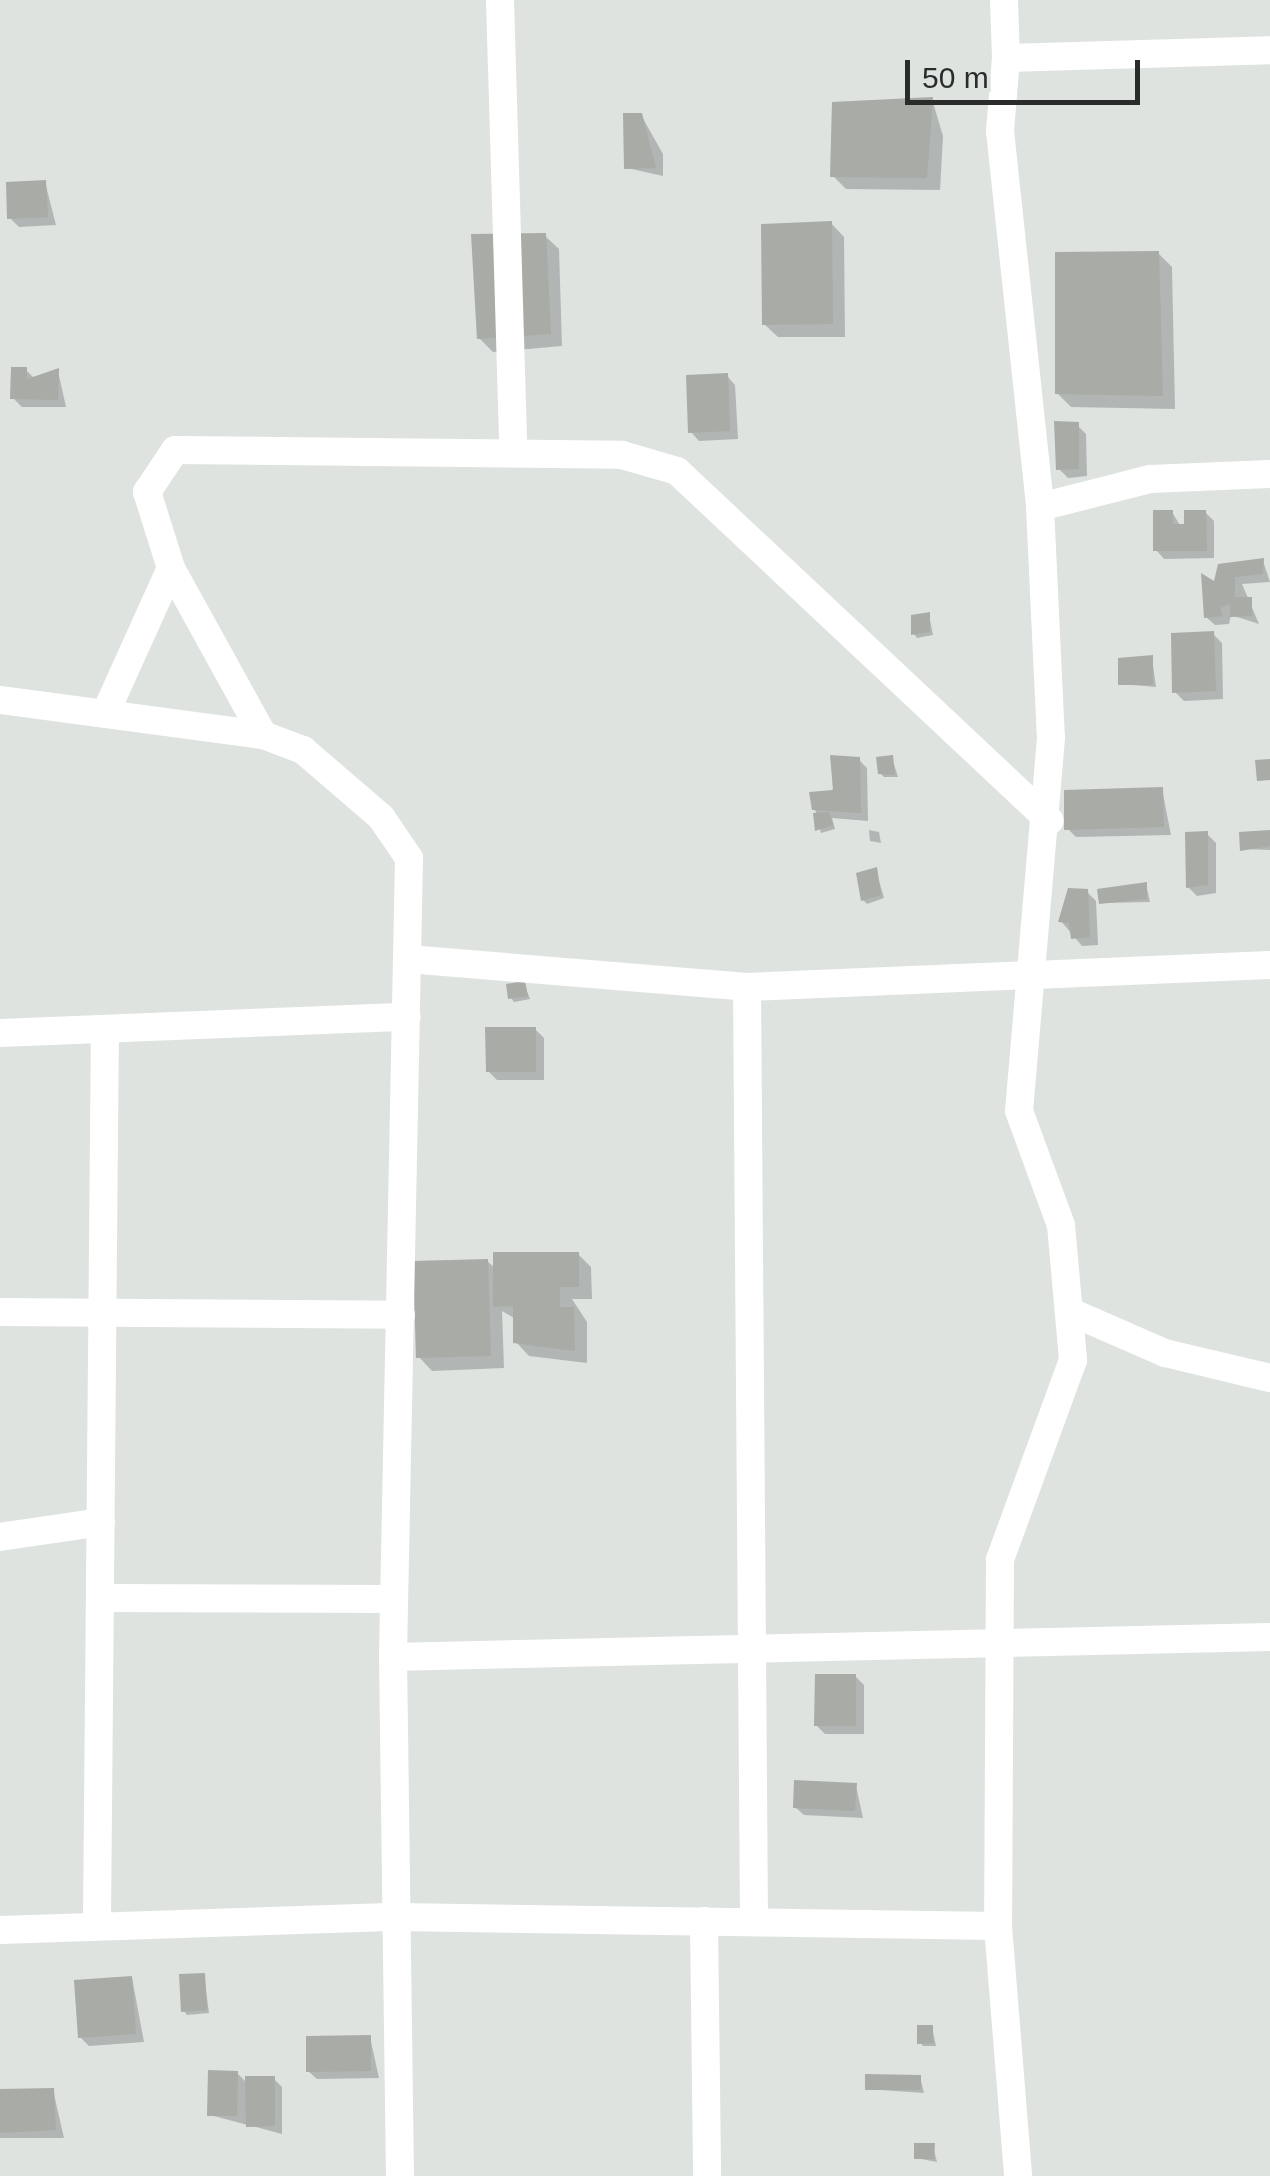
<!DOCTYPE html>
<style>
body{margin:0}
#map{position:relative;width:1270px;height:2176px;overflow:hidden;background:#dee3e0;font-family:Arial,sans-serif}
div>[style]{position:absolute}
.shadow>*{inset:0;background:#0003}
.building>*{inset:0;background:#a8aba6}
.street>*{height:28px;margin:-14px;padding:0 14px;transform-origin:14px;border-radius:14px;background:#fff}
span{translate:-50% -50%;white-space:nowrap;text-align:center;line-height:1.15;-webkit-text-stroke:10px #dee3e0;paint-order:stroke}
.scale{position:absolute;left:905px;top:60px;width:235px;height:45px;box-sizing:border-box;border:5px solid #2a2c2b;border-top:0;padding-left:12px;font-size:30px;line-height:35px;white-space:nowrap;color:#2a2c2b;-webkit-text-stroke:8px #dee3e0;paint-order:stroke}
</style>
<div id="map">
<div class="shadow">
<i style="clip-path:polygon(932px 99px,943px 136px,940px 190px,846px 189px,833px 176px,834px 105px)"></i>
<i style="clip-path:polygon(641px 115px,663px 154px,663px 176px,627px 168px)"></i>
<i style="clip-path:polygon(45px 182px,56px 225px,19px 227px,10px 218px)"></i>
<i style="clip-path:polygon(831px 223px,844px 237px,845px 337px,778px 337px,764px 324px)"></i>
<i style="clip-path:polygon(545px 236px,559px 249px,562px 346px,493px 352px,479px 338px)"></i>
<i style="clip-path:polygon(1158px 253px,1172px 267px,1175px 409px,1071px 407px,1057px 393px)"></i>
<i style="clip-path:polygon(26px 370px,35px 379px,58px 371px,66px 407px,22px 407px,13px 398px)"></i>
<i style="clip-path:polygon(727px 376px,735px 385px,738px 439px,699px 441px,691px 432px)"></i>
<i style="clip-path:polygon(1077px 425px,1086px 434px,1087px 476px,1068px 478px,1059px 469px)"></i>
<i style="clip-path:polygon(1172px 512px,1181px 527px,1205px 512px,1214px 521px,1214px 558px,1164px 559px,1156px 550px)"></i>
<i style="clip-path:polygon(1263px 561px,1270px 582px,1242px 584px,1259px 624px,1231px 615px,1229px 624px,1215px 625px,1206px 617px,1216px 585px)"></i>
<i style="clip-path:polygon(929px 615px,933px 635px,917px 638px,914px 634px)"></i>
<i style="clip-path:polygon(1213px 634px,1222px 643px,1223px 699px,1184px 701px,1175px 692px)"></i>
<i style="clip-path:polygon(1152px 658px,1156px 687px,1121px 684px)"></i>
<i style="clip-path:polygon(892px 758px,898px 777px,884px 777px,880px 773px)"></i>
<i style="clip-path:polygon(859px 760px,867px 768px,868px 821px,832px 818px,835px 829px,821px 833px,815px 809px)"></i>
<i style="clip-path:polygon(1162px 789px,1171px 835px,1076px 837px,1067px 828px)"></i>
<i style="clip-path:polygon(869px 830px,879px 832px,881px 843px,870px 841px)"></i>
<i style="clip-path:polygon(1270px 832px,1270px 850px,1242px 849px)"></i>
<i style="clip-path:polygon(1207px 834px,1216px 843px,1216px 893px,1197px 896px,1188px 887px)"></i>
<i style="clip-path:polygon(876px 870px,884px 898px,867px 904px,863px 900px)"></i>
<i style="clip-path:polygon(1146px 884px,1150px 902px,1102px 903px)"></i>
<i style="clip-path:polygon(1087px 892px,1096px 901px,1098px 945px,1082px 946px,1061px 921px)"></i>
<i style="clip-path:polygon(524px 984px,530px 999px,514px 1002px,511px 998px)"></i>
<i style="clip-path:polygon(535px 1029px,544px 1038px,544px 1080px,497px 1080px,488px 1071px)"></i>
<i style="clip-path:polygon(578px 1254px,591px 1267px,592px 1299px,572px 1299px,587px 1322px,587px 1363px,529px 1356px,516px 1342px,516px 1319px,502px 1311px,504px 1368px,432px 1371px,419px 1357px,487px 1261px,496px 1269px)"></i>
<i style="clip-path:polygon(855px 1676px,864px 1685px,864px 1734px,825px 1734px,816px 1725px)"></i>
<i style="clip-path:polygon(856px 1786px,863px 1818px,804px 1815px,795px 1807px)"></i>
<i style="clip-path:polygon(204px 1975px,209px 2013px,187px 2015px,184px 2011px)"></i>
<i style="clip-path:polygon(132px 1978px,144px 2042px,89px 2046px,80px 2037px)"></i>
<i style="clip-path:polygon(932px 2027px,936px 2046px,923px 2046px,920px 2042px)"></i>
<i style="clip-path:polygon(370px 2037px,379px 2078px,317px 2079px,308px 2071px)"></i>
<i style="clip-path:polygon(237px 2073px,248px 2084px,274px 2079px,282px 2087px,282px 2134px,210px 2115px)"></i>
<i style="clip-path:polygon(920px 2077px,924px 2093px,867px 2089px)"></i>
<i style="clip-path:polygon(53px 2090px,64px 2138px,0 2138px,0 2092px)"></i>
<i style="clip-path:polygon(933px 2146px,937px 2162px,916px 2158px)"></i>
</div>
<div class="building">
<i style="clip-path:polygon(933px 97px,927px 178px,830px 177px,832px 102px)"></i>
<i style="clip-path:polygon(623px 113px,642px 113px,656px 168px,624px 169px)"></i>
<i style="clip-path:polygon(46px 180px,48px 217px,7px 219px,6px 182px)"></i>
<i style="clip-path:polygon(832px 221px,833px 324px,762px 325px,761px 224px)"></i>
<i style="clip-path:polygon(546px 233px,551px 334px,477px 339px,471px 234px)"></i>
<i style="clip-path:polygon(1159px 251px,1163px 396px,1055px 394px,1055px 252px)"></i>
<i style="clip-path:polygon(11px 367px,27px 367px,27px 379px,59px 368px,58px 400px,10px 399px)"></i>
<i style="clip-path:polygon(728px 373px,730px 431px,688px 433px,686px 375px)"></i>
<i style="clip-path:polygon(1054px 421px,1079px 422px,1079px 469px,1056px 470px)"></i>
<i style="clip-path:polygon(1153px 510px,1173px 510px,1173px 524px,1184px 524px,1184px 510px,1206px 510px,1207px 551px,1153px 551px)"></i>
<i style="clip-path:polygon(1264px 558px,1263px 574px,1235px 577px,1235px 597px,1252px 597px,1252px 616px,1230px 617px,1230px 604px,1220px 608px,1223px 616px,1204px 618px,1201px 573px,1214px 581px,1218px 564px)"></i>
<i style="clip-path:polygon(930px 612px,930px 632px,911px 635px,911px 615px)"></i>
<i style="clip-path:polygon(1214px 631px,1216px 691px,1172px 693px,1171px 633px)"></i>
<i style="clip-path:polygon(1153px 655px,1153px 685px,1118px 685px,1118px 658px)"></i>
<i style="clip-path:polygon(830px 755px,860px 757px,861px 813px,812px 810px,809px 792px,833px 790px)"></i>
<i style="clip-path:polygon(893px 755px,895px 775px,878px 774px,876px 757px)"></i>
<i style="clip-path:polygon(1270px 759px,1270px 780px,1257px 781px,1255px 760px)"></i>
<i style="clip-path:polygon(1163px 787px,1164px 827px,1064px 830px,1064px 790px)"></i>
<i style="clip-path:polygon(829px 812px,833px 825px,815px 831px,813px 813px)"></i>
<i style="clip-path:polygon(1270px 830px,1270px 846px,1240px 851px,1239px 832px)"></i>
<i style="clip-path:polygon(1208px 831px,1208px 885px,1186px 888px,1185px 832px)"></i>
<i style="clip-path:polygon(877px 867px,881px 895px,861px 901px,856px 873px)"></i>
<i style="clip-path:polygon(1147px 882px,1147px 899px,1099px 904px,1097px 889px)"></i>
<i style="clip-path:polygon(1068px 888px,1088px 889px,1090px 937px,1071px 939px,1069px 923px,1058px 922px)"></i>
<i style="clip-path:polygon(525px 981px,528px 996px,508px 999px,506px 984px)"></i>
<i style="clip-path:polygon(485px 1027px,536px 1027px,536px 1072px,486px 1072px)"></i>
<i style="clip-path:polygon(493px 1252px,579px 1252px,579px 1287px,560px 1287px,560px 1307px,574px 1307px,575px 1351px,513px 1343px,513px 1306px,493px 1307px)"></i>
<i style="clip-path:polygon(488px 1259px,491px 1356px,416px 1358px,413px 1261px)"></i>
<i style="clip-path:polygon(815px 1674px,856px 1674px,856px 1726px,814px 1726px)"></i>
<i style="clip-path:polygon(794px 1780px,857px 1783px,855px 1811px,793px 1808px)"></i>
<i style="clip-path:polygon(205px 1973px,207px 2010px,181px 2012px,179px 1974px)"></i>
<i style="clip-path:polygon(132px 1976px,136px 2034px,78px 2038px,74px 1980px)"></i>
<i style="clip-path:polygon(917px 2025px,933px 2025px,933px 2043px,917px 2044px)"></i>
<i style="clip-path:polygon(371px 2035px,371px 2071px,306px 2072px,306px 2036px)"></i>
<i style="clip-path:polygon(208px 2070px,238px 2071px,237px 2116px,207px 2116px)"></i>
<i style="clip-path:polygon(865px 2074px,921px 2075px,921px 2090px,865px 2090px)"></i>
<i style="clip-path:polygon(245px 2076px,275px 2076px,275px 2126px,246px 2127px)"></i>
<i style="clip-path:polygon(54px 2088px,56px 2130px,0 2133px,0 2089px)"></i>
<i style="clip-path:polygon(914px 2143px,935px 2143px,934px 2159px,914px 2159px)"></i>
</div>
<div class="street">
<i style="left:500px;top:0;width:449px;rotate:88.3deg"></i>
<i style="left:1004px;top:0;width:58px;rotate:88deg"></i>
<i style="left:1006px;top:58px;width:264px;rotate:-1.7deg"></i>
<i style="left:1006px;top:58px;width:73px;rotate:94.7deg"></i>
<i style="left:1000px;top:131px;width:378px;rotate:83.9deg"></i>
<i style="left:1040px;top:507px;width:231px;rotate:87.3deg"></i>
<i style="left:1051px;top:738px;width:374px;rotate:94.9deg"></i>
<i style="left:1019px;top:1111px;width:121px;rotate:69.8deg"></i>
<i style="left:1061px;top:1225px;width:136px;rotate:84.9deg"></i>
<i style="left:1073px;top:1360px;width:213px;rotate:110.1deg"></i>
<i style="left:1000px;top:1560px;width:366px;rotate:90.3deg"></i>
<i style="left:998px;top:1926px;width:251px;rotate:85.4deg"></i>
<i style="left:1040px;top:507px;width:114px;rotate:-14.3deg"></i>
<i style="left:1150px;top:479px;width:120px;rotate:-2.4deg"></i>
<i style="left:0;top:700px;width:265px;rotate:7.6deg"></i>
<i style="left:263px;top:735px;width:43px;rotate:20.6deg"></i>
<i style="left:303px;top:750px;width:103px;rotate:40.7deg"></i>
<i style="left:381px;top:817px;width:50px;rotate:55.7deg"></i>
<i style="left:409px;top:858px;width:799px;rotate:91.15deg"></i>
<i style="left:393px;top:1657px;width:519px;rotate:89.23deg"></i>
<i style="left:105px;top:714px;width:160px;rotate:-65.7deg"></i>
<i style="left:263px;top:735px;width:191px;rotate:-118.9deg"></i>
<i style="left:171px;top:568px;width:80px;rotate:-107.5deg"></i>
<i style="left:147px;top:492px;width:50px;rotate:-56.3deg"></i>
<i style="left:175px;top:450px;width:447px;rotate:0.6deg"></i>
<i style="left:622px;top:455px;width:57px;rotate:16.2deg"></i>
<i style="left:677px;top:471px;width:511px;rotate:43.18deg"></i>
<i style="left:408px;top:959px;width:340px;rotate:4.7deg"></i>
<i style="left:747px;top:987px;width:523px;rotate:-2.41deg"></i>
<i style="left:747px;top:987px;width:935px;rotate:89.57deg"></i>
<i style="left:0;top:1033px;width:407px;rotate:-2.3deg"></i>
<i style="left:0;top:1312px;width:401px;rotate:0.4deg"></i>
<i style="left:1071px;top:1312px;width:103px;rotate:23.6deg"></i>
<i style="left:1165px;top:1353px;width:108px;rotate:13.4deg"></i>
<i style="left:0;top:1537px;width:102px;rotate:-8.4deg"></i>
<i style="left:100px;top:1598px;width:294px;rotate:0.2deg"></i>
<i style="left:393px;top:1657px;width:877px;rotate:-1.31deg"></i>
<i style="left:97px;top:1920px;width:891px;rotate:-89.49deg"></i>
<i style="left:704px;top:1921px;width:255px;rotate:89.3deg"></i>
<i style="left:0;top:1930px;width:397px;rotate:-1.9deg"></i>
<i style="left:397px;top:1917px;width:601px;rotate:0.86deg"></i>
</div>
<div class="scale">50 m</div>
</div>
